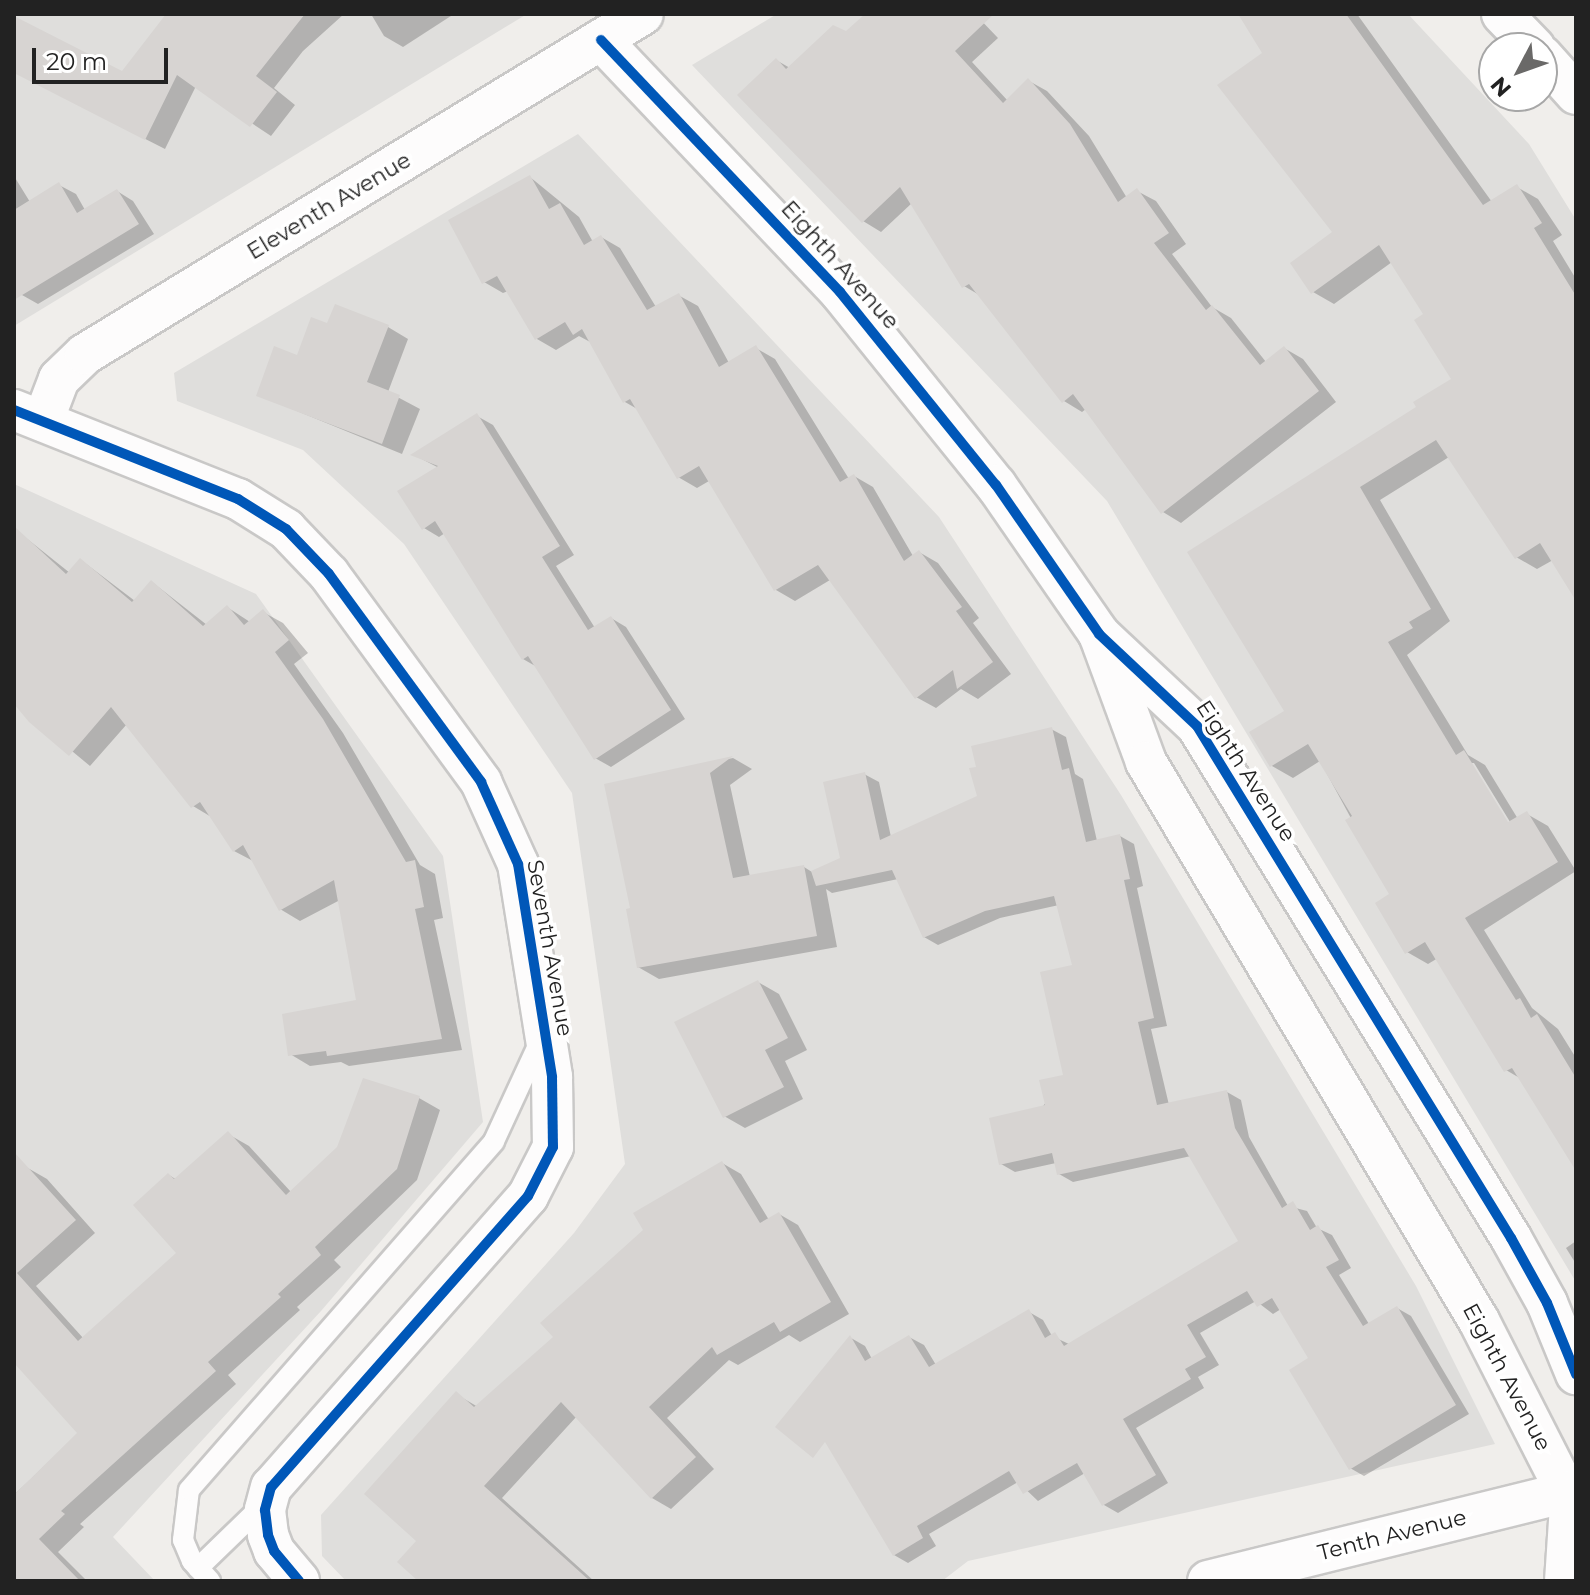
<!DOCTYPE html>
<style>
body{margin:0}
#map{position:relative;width:1590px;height:1595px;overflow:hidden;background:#f0eeeb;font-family:Montserrat,sans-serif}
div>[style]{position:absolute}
.residential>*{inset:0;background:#dfdedc}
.shadow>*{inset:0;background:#0003}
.building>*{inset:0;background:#d7d4d2}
.roads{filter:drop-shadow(2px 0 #c9c8c7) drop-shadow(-2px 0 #c9c8c7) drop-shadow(0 2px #c9c8c7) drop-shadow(0 -2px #c9c8c7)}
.lane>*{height:20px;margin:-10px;padding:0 10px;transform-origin:10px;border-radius:10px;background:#fdfcfc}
.street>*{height:40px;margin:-20px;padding:0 20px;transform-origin:20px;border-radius:20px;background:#fdfcfc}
.cycleway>*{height:10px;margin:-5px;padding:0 5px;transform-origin:5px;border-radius:5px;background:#0057b8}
span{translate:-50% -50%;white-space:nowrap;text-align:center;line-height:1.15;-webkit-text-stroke:7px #fff;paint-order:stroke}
.street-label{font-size:22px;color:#222}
.frame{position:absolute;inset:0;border:16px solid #222;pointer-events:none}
.north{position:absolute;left:1478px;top:32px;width:80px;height:80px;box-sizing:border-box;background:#fff;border:2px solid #a7a7a7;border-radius:50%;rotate:229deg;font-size:22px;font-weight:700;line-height:32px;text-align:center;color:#222}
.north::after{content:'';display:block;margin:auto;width:28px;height:36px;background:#6a6968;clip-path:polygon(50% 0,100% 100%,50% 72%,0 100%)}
.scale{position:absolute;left:32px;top:48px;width:136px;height:36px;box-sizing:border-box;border:4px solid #222;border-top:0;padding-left:10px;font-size:24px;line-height:28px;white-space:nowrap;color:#222;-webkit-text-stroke:6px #fff;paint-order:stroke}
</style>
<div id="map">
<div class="residential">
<i style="clip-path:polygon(14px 14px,527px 14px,14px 326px)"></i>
<i style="clip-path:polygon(777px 14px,1408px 14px,1529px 144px,1576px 220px,1576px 1282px,1107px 501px,692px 65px)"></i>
<i style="clip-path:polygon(578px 134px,939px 517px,1121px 795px,1416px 1286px,1495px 1444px,968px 1561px,942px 1581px,346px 1581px,322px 1556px,321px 1515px,574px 1233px,625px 1164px,572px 793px,404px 544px,303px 450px,177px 401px,174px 373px)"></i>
<i style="clip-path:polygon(14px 484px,256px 594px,443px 856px,483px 1122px,321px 1311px,113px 1537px,155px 1581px,14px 1581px)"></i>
</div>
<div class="shadow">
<i style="clip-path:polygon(168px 14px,344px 14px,303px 51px,274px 88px,295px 105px,271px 136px,196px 86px,165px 149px,14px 72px,14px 18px,123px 73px)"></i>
<i style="clip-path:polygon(371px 14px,454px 14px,403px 47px,384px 36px)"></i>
<i style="clip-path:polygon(868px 14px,975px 14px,998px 38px,972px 62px,1008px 101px,1029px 81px,1047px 91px,1089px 136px,1127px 198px,1137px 191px,1156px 201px,1186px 244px,1172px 254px,1212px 307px,1231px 318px,1266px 362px,1284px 348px,1303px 359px,1336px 402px,1181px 523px,1163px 512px,1086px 409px,1082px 412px,1064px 401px,981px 296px,964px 286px,912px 203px,881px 232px,863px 221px,776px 60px,790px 68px,847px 34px)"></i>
<i style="clip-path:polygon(evenodd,1241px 14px,1357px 14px,1492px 202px,1517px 187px,1538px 199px,1562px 235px,1553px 241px,1576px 279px,1576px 594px,1553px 560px,1537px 569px,1516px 557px,1449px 457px,1380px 500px,1450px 621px,1407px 655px,1468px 755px,1485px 765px,1518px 819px,1527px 814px,1548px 826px,1576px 871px,1484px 930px,1532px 1008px,1558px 1029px,1576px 1058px,1576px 1150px,1523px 1080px,1506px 1070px,1438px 958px,1428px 964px,1407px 952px,1392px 894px,1320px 761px,1293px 778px,1272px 766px,1287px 711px,1189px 553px,1419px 408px,1453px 379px,1426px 315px,1392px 262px,1334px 304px,1313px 292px,1335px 233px,1265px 54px,1241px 14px,1469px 763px,1474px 763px,1515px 830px,1511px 832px,1469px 763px)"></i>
<i style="clip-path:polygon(14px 176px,30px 202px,59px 185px,76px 194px,85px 210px,117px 191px,133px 201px,154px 234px,38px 304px,22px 295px,14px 282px)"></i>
<i style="clip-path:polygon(530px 177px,579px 217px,593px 242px,601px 237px,620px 248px,656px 307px,678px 295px,698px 306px,729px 363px,756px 348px,775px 359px,849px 479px,854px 476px,873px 487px,913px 556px,919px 552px,938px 563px,979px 618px,973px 623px,1011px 674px,978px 699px,961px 689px,936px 708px,916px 697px,830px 580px,795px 601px,776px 590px,709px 481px,697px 488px,678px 477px,639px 410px,625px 402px,592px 343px,579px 336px,556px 350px,537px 339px,508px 291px,503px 293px,484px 282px)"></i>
<i style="clip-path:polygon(388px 327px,408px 339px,388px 392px,420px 409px,402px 454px,258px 395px,298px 358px)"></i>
<i style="clip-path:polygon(477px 416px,493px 425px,574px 555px,556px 566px,595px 628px,611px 618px,626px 627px,685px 719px,611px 767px,595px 758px,537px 667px,523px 659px,445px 533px,439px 537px,424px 528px,439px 468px,414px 455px)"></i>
<i style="clip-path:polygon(16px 530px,70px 573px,81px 560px,135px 601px,152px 582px,207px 625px,227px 607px,250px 622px,263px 612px,283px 623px,308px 653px,294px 664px,343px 733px,420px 865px,435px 874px,443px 918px,434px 920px,462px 1050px,349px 1066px,341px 1062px,310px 1066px,290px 1054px,359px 1001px,340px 900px,300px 921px,280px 909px,255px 862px,234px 851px,213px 818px,193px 806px,127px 724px,90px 766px,14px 703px)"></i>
<i style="clip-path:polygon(1051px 729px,1066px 737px,1075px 774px,1083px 779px,1097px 841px,1120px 836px,1134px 844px,1143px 886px,1137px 888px,1167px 1026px,1151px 1029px,1169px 1105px,1227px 1092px,1241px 1100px,1249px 1137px,1288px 1206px,1307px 1211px,1317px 1228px,1332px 1235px,1351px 1268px,1339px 1275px,1369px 1324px,1397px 1308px,1411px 1316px,1469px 1414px,1364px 1476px,1350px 1468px,1310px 1359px,1281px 1309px,1273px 1314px,1256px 1301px,1200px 1333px,1219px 1365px,1198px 1377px,1204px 1388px,1136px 1428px,1168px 1483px,1118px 1513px,1104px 1505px,1085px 1473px,1038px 1501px,1018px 1482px,929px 1534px,936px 1546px,908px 1563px,894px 1555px,851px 1338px,865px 1346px,872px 1359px,909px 1337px,924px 1345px,936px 1365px,1029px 1312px,1043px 1320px,1052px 1336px,1071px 1345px,1241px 1242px,1191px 1156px,1073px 1182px,1059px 1174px,1056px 1163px,1015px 1172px,1001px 1164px,1065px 1076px,1074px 967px,1059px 905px,1000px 918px,938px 945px,924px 937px,898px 879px,832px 893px,826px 889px,837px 947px,659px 979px,638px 967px,633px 909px,606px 785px,733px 758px,752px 769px,730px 785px,750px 877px,804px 867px,812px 872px,842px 859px,864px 774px,879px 782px,891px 837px,979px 797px)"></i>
<i style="clip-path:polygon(758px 982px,779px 994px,807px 1050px,785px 1061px,803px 1099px,745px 1128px,724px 1116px)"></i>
<i style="clip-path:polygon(419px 1098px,440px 1110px,417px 1180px,334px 1260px,341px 1267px,297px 1307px,300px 1310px,228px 1375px,236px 1384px,80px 1524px,84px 1527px,58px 1552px,87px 1581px,14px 1581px,14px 1495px,79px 1433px,14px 1346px,14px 1179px,26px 1167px,47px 1179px,95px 1233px,36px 1286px,84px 1339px,179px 1253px,169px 1175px,177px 1180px,228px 1134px,249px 1146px,291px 1192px)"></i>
<i style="clip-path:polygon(722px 1163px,741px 1174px,769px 1220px,779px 1214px,798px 1225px,849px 1314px,800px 1342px,789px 1335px,738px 1365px,729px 1360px,667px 1418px,714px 1469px,671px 1509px,652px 1498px,577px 1416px,502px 1498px,594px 1581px,421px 1581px,419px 1541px,456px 1394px,478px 1407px,556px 1338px)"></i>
<i style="clip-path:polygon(1576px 1241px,1576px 1264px,1566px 1248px)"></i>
</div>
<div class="building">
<i style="clip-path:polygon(166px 14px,305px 14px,256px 76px,277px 92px,250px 127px,177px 75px,145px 140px,14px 73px,14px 16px,122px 71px)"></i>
<i style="clip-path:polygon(865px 14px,994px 14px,955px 51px,1003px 103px,1028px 78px,1070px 124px,1118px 202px,1137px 188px,1169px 233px,1154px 243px,1206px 310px,1212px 305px,1260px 365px,1284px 346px,1319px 391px,1161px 514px,1073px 394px,1062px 403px,969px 284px,962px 288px,900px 187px,862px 223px,737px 95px,776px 58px,786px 69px,833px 25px,846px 31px)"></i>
<i style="clip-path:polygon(1238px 14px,1346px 14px,1483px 205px,1517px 184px,1542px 223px,1534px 228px,1576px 296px,1576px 601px,1540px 543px,1515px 559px,1436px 440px,1360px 487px,1431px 609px,1409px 622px,1413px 628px,1388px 642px,1456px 755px,1464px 750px,1508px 822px,1527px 811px,1558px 862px,1465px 918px,1516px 1000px,1520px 998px,1531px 1018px,1537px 1014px,1576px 1078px,1576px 1171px,1512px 1068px,1504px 1072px,1425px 942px,1405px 954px,1375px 903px,1389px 894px,1345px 820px,1352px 816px,1308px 744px,1270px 767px,1249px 732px,1284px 711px,1187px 552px,1416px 407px,1413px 402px,1451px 379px,1414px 320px,1423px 314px,1379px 245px,1311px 294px,1290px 263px,1332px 232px,1217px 85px,1262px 53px)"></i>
<i style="clip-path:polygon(530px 175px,549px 209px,560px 203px,584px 245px,601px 235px,647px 310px,679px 293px,719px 367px,756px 345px,840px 482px,854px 474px,904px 561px,919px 550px,962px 607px,956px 611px,993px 662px,957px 689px,953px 670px,915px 699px,818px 565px,774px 591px,699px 466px,677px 479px,630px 399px,623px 403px,582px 329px,573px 335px,565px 322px,535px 340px,497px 276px,482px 284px,448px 220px)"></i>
<i style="clip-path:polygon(59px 182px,77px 213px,117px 189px,139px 224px,14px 300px,14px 210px)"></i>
<i style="clip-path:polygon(335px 304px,389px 325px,367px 382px,400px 395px,382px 444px,256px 396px,274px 346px,297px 355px,311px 317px,327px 323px)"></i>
<i style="clip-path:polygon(477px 413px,560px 546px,542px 557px,588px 630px,611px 616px,671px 710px,594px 760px,528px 656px,522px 660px,435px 521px,422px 530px,397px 491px,438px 466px,410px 455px)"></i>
<i style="clip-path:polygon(14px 526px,66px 574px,80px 558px,132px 602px,151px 580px,203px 626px,227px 605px,244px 625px,263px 609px,289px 640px,275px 652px,323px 719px,406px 862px,415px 860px,424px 907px,415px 909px,442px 1039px,327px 1056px,326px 1051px,288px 1056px,282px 1014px,356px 1000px,334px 880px,279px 911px,243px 845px,233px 852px,200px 802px,191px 808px,111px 707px,69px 756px,29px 722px,14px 704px)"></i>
<i style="clip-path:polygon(1052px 727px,1062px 770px,1069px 768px,1086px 842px,1120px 834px,1130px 879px,1124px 880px,1154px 1018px,1138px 1022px,1157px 1105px,1227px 1090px,1235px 1128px,1282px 1208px,1293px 1201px,1310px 1230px,1318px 1225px,1339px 1260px,1326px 1267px,1363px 1326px,1397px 1306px,1456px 1405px,1349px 1470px,1289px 1370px,1308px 1358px,1272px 1298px,1257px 1307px,1247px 1291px,1187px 1325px,1206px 1357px,1185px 1369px,1191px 1379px,1123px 1419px,1156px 1475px,1102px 1506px,1077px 1463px,1023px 1494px,1009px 1471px,917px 1526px,923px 1538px,893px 1556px,825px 1442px,813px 1458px,775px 1427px,850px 1335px,865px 1361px,909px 1335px,929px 1367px,1029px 1309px,1045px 1338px,1055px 1332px,1064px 1346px,1238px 1241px,1184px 1148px,1057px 1175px,1052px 1153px,999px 1165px,989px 1118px,1045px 1105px,1039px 1080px,1063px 1075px,1040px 972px,1072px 965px,1054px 896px,985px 911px,923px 938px,892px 870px,816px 886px,811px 871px,840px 858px,823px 782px,865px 772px,880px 840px,977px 796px,969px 768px,976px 767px,971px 746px)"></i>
<i style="clip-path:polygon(733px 756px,710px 773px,733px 878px,804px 865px,817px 936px,637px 968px,626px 909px,630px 908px,604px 784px)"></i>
<i style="clip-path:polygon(758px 980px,788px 1038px,765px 1050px,784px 1087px,723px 1118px,674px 1022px)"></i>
<i style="clip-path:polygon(363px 1078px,420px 1096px,397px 1169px,315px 1247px,321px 1255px,278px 1294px,281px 1297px,208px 1362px,216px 1371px,61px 1511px,65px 1514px,39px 1539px,80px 1581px,14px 1581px,14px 1495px,77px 1433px,14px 1363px,14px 1152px,76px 1220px,17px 1273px,78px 1341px,176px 1253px,133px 1205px,168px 1173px,174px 1179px,228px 1131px,286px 1195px,337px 1147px)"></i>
<i style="clip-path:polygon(722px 1161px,760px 1223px,779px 1212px,831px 1302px,780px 1332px,774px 1322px,717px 1355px,712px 1347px,649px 1407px,696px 1457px,651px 1499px,561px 1402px,484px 1486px,590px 1581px,418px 1581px,397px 1562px,416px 1541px,364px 1494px,456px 1391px,474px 1407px,553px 1337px,540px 1323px,643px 1230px,633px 1213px)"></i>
</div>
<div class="roads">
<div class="lane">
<i style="left:198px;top:1568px;width:92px;rotate:-44.1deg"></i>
<i style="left:210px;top:1581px;width:27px;rotate:-132deg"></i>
<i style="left:192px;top:1561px;width:23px;rotate:-113deg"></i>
<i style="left:183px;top:1540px;width:50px;rotate:-83.2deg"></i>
<i style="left:189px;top:1490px;width:463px;rotate:-48.8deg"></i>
<i style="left:494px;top:1141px;width:115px;rotate:-65.2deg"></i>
</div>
<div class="street">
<i style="left:1502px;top:14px;width:47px;rotate:45.9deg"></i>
<i style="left:601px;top:40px;width:347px;rotate:46.5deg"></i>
<i style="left:840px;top:292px;width:248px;rotate:51.1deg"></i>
<i style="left:996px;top:485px;width:181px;rotate:55.3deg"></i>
<i style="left:1099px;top:634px;width:134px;rotate:43.2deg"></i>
<i style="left:1197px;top:726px;width:601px;rotate:58.48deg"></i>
<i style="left:1511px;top:1238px;width:74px;rotate:61deg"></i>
<i style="left:1547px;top:1303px;width:77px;rotate:67.8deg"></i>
<i style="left:1542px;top:56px;width:51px;rotate:48.2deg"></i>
<i style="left:14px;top:410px;width:241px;rotate:21.7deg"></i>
<i style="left:238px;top:499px;width:57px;rotate:32deg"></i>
<i style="left:286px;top:529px;width:62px;rotate:46.3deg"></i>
<i style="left:329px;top:574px;width:258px;rotate:53.8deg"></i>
<i style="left:481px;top:782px;width:90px;rotate:65.7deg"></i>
<i style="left:518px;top:864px;width:216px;rotate:80.9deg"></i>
<i style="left:552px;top:1077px;width:70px;rotate:89.2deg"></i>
<i style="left:553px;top:1147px;width:55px;rotate:117deg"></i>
<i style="left:528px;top:1196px;width:388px;rotate:131.4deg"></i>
<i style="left:271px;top:1487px;width:24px;rotate:105deg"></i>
<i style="left:265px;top:1510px;width:25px;rotate:83deg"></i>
<i style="left:268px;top:1535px;width:17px;rotate:69deg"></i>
<i style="left:274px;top:1551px;width:39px;rotate:50deg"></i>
<i style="left:43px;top:421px;width:45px;rotate:-69.1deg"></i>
<i style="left:59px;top:379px;width:36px;rotate:-44deg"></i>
<i style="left:85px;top:354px;width:653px;rotate:-31.35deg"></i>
<i style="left:1099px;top:634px;width:136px;rotate:69.8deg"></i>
<i style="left:1146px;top:762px;width:651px;rotate:59.22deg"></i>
<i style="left:1479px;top:1321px;width:192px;rotate:63deg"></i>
<i style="left:1208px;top:1581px;width:379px;rotate:-13.9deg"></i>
<i style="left:1565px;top:1581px;width:90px;rotate:-86.2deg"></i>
</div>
</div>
<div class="cycleway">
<i style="left:601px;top:40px;width:347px;rotate:46.5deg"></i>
<i style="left:840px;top:292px;width:248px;rotate:51.1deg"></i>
<i style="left:996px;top:485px;width:181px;rotate:55.3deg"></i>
<i style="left:1099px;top:634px;width:134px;rotate:43.2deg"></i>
<i style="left:1197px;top:726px;width:601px;rotate:58.48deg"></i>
<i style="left:1511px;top:1238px;width:74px;rotate:61deg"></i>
<i style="left:1547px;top:1303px;width:77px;rotate:67.8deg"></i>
<i style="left:14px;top:410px;width:241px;rotate:21.7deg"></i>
<i style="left:238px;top:499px;width:57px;rotate:32deg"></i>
<i style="left:286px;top:529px;width:62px;rotate:46.3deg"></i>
<i style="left:329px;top:574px;width:258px;rotate:53.8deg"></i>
<i style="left:481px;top:782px;width:90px;rotate:65.7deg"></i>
<i style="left:518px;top:864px;width:216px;rotate:80.9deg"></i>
<i style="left:552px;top:1077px;width:70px;rotate:89.2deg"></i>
<i style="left:553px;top:1147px;width:55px;rotate:117deg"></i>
<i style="left:528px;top:1196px;width:388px;rotate:131.4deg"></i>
<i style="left:271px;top:1487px;width:24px;rotate:105deg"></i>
<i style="left:265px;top:1510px;width:25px;rotate:83deg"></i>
<i style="left:268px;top:1535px;width:17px;rotate:69deg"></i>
<i style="left:274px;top:1551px;width:39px;rotate:50deg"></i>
</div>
<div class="street-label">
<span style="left:329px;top:206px;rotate:-31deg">Eleventh Avenue</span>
<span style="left:840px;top:265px;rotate:48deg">Eighth Avenue</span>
<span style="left:1246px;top:771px;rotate:57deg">Eighth Avenue</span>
<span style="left:550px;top:948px;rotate:80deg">Seventh Avenue</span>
<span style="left:1507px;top:1377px;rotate:62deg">Eighth Avenue</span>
<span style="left:1392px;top:1535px;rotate:-14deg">Tenth Avenue</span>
</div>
<div class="frame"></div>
<div class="north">N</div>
<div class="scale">20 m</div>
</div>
